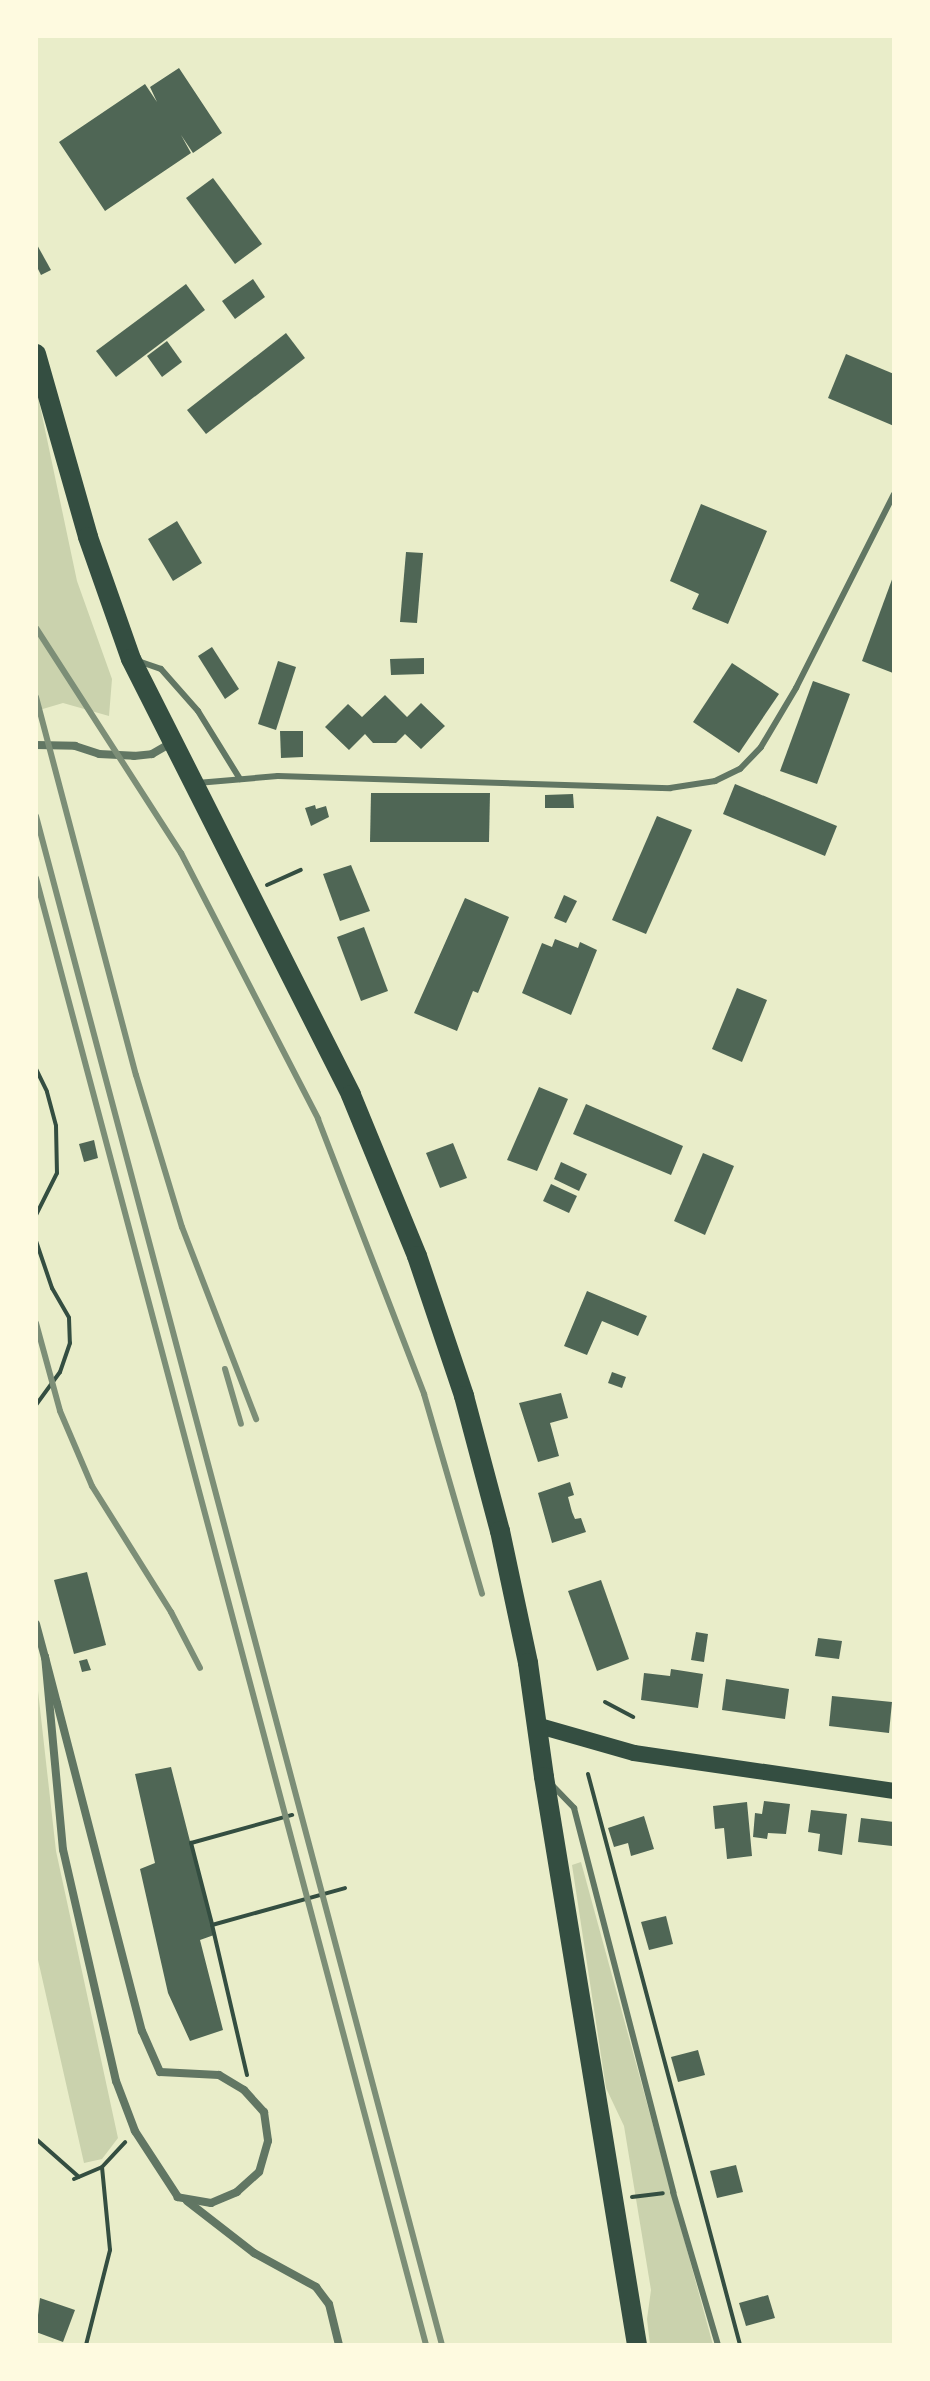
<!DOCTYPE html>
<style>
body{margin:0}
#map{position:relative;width:930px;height:2381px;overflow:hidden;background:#e9edc9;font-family:Roboto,sans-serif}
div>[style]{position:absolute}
.green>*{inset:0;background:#cad2ad}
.building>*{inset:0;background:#4f6655}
.path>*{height:4px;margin:-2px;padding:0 2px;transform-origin:2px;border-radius:2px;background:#344e41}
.service>*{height:6px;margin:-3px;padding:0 3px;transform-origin:3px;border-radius:3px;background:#617663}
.minor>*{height:8px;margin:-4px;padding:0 4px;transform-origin:4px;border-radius:4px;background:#617663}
.secondary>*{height:16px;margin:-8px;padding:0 8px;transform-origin:8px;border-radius:8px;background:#344e41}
.primary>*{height:20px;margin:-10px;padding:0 10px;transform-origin:10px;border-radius:10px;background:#344e41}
.rail>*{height:6px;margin:-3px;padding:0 3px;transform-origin:3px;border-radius:3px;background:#7c8e77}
span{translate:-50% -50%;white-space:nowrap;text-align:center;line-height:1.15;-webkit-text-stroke:8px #fefae0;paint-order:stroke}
.frame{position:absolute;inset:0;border:38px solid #fefae0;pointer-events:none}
</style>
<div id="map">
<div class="green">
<i style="clip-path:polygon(36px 387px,77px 581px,112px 679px,109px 716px,63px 703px,36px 711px)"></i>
<i style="clip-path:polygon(36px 1673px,56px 1851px,118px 2138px,102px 2159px,84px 2163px,36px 1951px)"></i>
<i style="clip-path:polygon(581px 1862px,713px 2345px,650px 2345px,647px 2319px,651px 2290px,624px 2126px,606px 2088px,572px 1865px)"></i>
</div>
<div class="building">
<i style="clip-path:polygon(179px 68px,222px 133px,193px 153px,181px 135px,191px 153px,105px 211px,59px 142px,145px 84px,157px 102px,150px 87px)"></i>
<i style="clip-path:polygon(213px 178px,262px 244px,235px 264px,186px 198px)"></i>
<i style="clip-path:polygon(36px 243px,51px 270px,41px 275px,36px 265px)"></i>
<i style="clip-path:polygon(253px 279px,265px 297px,235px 319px,222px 301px)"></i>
<i style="clip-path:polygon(186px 284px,205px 310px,116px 377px,96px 351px)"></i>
<i style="clip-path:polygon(286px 333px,305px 358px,206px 434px,187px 410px)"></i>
<i style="clip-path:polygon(167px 341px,182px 362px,162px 377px,147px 356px)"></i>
<i style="clip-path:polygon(846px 354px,894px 374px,894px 426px,828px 398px)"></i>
<i style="clip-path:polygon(701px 504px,767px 531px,728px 624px,692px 609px,699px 594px,670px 581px)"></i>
<i style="clip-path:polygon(177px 521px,202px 563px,173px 581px,148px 539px)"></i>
<i style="clip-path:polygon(406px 552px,423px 553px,417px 623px,400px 622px)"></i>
<i style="clip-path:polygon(894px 574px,894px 669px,893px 673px,862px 661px)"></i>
<i style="clip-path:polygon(212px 647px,239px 689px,225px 699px,198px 656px)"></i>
<i style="clip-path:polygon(424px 658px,424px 674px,391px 675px,390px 659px)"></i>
<i style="clip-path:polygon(278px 661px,296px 667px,276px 730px,258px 724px)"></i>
<i style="clip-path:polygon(732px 663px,779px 694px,739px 753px,693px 722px)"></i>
<i style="clip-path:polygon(813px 681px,850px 694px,817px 784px,780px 771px)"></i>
<i style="clip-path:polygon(385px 695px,407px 717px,421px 703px,445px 726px,421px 749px,405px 734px,396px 743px,373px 743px,365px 734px,349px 750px,325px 727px,348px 704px,362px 717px)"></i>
<i style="clip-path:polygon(280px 731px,303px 731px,303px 757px,281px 758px)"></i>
<i style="clip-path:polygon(735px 784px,837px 826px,825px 856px,723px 814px)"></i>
<i style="clip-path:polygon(371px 793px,490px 793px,489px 842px,370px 842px)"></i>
<i style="clip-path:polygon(573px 794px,574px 808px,545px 808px,545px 795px)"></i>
<i style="clip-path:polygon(315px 805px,316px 809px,326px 806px,329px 817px,311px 826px,305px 808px)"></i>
<i style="clip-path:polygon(657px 816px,692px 830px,646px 934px,612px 920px)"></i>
<i style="clip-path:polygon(351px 865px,370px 911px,340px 921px,323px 874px)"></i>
<i style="clip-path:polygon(564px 895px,577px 901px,566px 923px,554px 918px)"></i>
<i style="clip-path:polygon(465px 898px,509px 917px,478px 993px,473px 991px,457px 1031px,414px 1013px)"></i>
<i style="clip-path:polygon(364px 927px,388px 991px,361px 1001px,337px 937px)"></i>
<i style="clip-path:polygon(555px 939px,578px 948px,580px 942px,597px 950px,571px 1015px,522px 993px,542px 943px,552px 947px)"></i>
<i style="clip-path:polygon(737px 988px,767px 1000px,742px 1062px,712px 1049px)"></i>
<i style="clip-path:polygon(539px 1087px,568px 1099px,537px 1171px,507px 1160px)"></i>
<i style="clip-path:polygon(586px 1104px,683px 1146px,671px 1175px,573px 1134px)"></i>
<i style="clip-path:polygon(94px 1140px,98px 1158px,84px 1162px,79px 1144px)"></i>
<i style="clip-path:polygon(453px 1143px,467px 1178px,440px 1188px,426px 1153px)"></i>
<i style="clip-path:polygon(703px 1153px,734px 1166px,705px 1235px,674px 1221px)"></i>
<i style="clip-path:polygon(561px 1162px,587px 1174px,579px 1191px,554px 1179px)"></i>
<i style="clip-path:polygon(551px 1184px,577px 1196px,569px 1213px,543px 1201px)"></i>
<i style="clip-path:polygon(587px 1291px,647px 1316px,638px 1336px,602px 1321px,587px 1355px,564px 1346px)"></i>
<i style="clip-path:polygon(612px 1372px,626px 1377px,622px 1388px,608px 1383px)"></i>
<i style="clip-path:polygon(561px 1393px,568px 1418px,550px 1423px,559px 1456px,538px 1462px,519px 1403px)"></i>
<i style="clip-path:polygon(570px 1482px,574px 1495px,568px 1497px,572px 1512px,575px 1519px,581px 1518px,586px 1532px,552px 1543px,538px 1493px)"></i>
<i style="clip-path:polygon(87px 1572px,106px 1645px,74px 1654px,54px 1580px)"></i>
<i style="clip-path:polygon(601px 1580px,629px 1659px,597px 1671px,568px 1591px)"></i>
<i style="clip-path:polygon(696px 1632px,708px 1634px,704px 1662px,691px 1660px)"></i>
<i style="clip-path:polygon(818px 1638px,842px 1641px,839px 1659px,815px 1656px)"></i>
<i style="clip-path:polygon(87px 1659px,91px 1670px,82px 1672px,79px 1661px)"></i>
<i style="clip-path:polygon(671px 1669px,703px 1674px,698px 1708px,641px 1700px,644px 1673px,670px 1676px)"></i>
<i style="clip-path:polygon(726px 1679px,789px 1689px,785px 1719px,722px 1710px)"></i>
<i style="clip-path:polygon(832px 1696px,892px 1702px,889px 1733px,829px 1726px)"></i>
<i style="clip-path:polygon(171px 1767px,214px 1935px,200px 1940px,223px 2030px,190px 2041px,168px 1993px,140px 1869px,155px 1863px,135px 1774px)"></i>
<i style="clip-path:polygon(764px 1801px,790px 1804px,786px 1834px,768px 1833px,767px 1839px,753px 1837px,755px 1813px,762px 1814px)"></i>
<i style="clip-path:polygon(747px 1802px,752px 1856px,727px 1859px,724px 1828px,715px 1829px,713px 1806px)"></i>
<i style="clip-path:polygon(811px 1810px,847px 1814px,842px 1855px,818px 1851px,820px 1834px,808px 1832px)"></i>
<i style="clip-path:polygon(644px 1816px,654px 1849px,631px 1856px,628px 1843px,614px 1847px,608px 1828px)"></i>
<i style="clip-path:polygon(861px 1818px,894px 1822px,892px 1846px,858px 1842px)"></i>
<i style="clip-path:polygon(666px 1916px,673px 1944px,649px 1950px,641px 1922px)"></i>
<i style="clip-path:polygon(698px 2050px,705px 2075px,678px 2082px,671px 2057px)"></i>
<i style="clip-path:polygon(736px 2165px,743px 2192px,717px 2198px,710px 2171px)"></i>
<i style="clip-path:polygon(768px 2295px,775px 2318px,746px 2326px,739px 2303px)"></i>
<i style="clip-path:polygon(40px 2298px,75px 2310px,63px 2342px,36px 2332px)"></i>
</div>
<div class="path">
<i style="left:267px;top:885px;width:37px;rotate:-24deg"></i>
<i style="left:36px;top:1069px;width:25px;rotate:64deg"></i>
<i style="left:47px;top:1092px;width:35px;rotate:75deg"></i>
<i style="left:56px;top:1126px;width:47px;rotate:88.8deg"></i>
<i style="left:57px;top:1173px;width:47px;rotate:116.6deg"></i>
<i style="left:36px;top:1241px;width:50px;rotate:71.2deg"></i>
<i style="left:52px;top:1288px;width:34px;rotate:60deg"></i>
<i style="left:69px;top:1318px;width:25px;rotate:88deg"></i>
<i style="left:70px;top:1343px;width:31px;rotate:109deg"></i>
<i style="left:60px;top:1372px;width:41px;rotate:126deg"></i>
<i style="left:605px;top:1702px;width:32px;rotate:28deg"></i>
<i style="left:588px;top:1774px;width:591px;rotate:75.09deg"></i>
<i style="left:212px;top:1924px;width:84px;rotate:-104.5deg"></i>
<i style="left:191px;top:1843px;width:105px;rotate:-15.5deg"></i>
<i style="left:247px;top:2075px;width:154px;rotate:-103.1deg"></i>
<i style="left:212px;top:1925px;width:138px;rotate:-15.5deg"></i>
<i style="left:36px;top:2139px;width:57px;rotate:41.5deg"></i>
<i style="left:74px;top:2179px;width:30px;rotate:-23deg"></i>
<i style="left:102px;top:2167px;width:34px;rotate:-47deg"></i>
<i style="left:632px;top:2197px;width:31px;rotate:-7deg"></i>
<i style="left:86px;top:2345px;width:98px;rotate:-75.8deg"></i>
<i style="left:110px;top:2250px;width:83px;rotate:-95.5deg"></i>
</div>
<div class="service">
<i style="left:138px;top:661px;width:24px;rotate:19deg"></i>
<i style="left:161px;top:669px;width:56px;rotate:48.6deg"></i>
<i style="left:198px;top:711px;width:80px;rotate:58.3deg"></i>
<i style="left:197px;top:783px;width:81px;rotate:-4.9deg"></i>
<i style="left:278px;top:776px;width:392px;rotate:1.8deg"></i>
<i style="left:670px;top:788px;width:46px;rotate:-8.8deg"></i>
<i style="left:715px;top:781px;width:28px;rotate:-26deg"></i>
<i style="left:740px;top:769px;width:30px;rotate:-46deg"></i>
<i style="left:761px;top:747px;width:69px;rotate:-59.3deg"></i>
<i style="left:796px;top:688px;width:217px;rotate:-63.2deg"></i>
<i style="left:552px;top:1785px;width:32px;rotate:46deg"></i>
<i style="left:574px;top:1808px;width:397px;rotate:75.5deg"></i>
<i style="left:673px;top:2192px;width:159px;rotate:73.6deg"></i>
</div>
<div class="minor">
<i style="left:36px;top:745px;width:39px;rotate:1deg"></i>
<i style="left:75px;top:746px;width:25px;rotate:18deg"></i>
<i style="left:99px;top:754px;width:35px;rotate:3deg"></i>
<i style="left:134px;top:756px;width:18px;rotate:-6deg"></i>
<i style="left:152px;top:754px;width:22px;rotate:-30deg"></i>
<i style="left:36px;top:1624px;width:34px;rotate:75deg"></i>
<i style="left:45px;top:1657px;width:48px;rotate:75.4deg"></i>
<i style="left:57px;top:1703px;width:339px;rotate:75.5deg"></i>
<i style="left:142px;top:2031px;width:45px;rotate:66.3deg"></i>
<i style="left:160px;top:2072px;width:59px;rotate:2.9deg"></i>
<i style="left:219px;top:2075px;width:29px;rotate:31deg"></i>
<i style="left:244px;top:2090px;width:30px;rotate:48deg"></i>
<i style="left:264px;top:2112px;width:29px;rotate:82deg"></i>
<i style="left:268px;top:2141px;width:32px;rotate:106deg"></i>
<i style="left:259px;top:2172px;width:30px;rotate:138deg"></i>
<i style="left:237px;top:2192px;width:28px;rotate:157deg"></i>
<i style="left:211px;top:2203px;width:34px;rotate:-170deg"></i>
<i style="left:178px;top:2197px;width:79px;rotate:-123.1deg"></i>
<i style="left:135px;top:2131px;width:53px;rotate:-110.8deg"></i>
<i style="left:116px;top:2081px;width:237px;rotate:-102.9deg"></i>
<i style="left:63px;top:1850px;width:194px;rotate:-95.3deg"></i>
<i style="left:187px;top:2201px;width:85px;rotate:37.8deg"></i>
<i style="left:254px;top:2253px;width:71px;rotate:28.7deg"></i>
<i style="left:316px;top:2287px;width:21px;rotate:53deg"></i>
<i style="left:329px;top:2304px;width:42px;rotate:76.3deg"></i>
</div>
<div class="secondary">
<i style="left:536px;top:1725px;width:102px;rotate:15.9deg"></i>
<i style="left:634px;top:1753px;width:263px;rotate:8.3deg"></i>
</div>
<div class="primary">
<i style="left:36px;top:354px;width:190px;rotate:74.1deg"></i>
<i style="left:88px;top:537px;width:129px;rotate:70.6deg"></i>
<i style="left:131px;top:659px;width:488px;rotate:63.2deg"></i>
<i style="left:351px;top:1095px;width:174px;rotate:67.7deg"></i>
<i style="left:417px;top:1256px;width:148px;rotate:71.4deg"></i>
<i style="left:464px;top:1396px;width:140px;rotate:75.1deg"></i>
<i style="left:500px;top:1531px;width:135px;rotate:78deg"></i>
<i style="left:528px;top:1663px;width:115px;rotate:82deg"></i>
<i style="left:544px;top:1777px;width:576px;rotate:80.7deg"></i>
</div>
<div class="rail">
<i style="left:36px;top:628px;width:268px;rotate:57.2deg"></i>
<i style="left:181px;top:853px;width:299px;rotate:62.7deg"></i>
<i style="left:318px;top:1119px;width:295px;rotate:68.9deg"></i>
<i style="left:424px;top:1394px;width:208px;rotate:73.8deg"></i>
<i style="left:36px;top:697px;width:391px;rotate:75.2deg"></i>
<i style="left:136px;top:1075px;width:159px;rotate:73.2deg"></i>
<i style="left:182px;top:1227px;width:206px;rotate:68.9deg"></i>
<i style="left:36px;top:816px;width:1582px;rotate:75.13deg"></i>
<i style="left:36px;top:878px;width:1518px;rotate:75.11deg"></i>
<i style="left:36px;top:1323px;width:91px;rotate:74.7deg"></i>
<i style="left:60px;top:1411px;width:82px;rotate:66.9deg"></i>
<i style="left:92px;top:1486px;width:149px;rotate:57.9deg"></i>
<i style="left:171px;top:1612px;width:63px;rotate:62.6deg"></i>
<i style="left:225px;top:1369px;width:57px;rotate:73.8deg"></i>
</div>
<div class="frame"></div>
</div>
